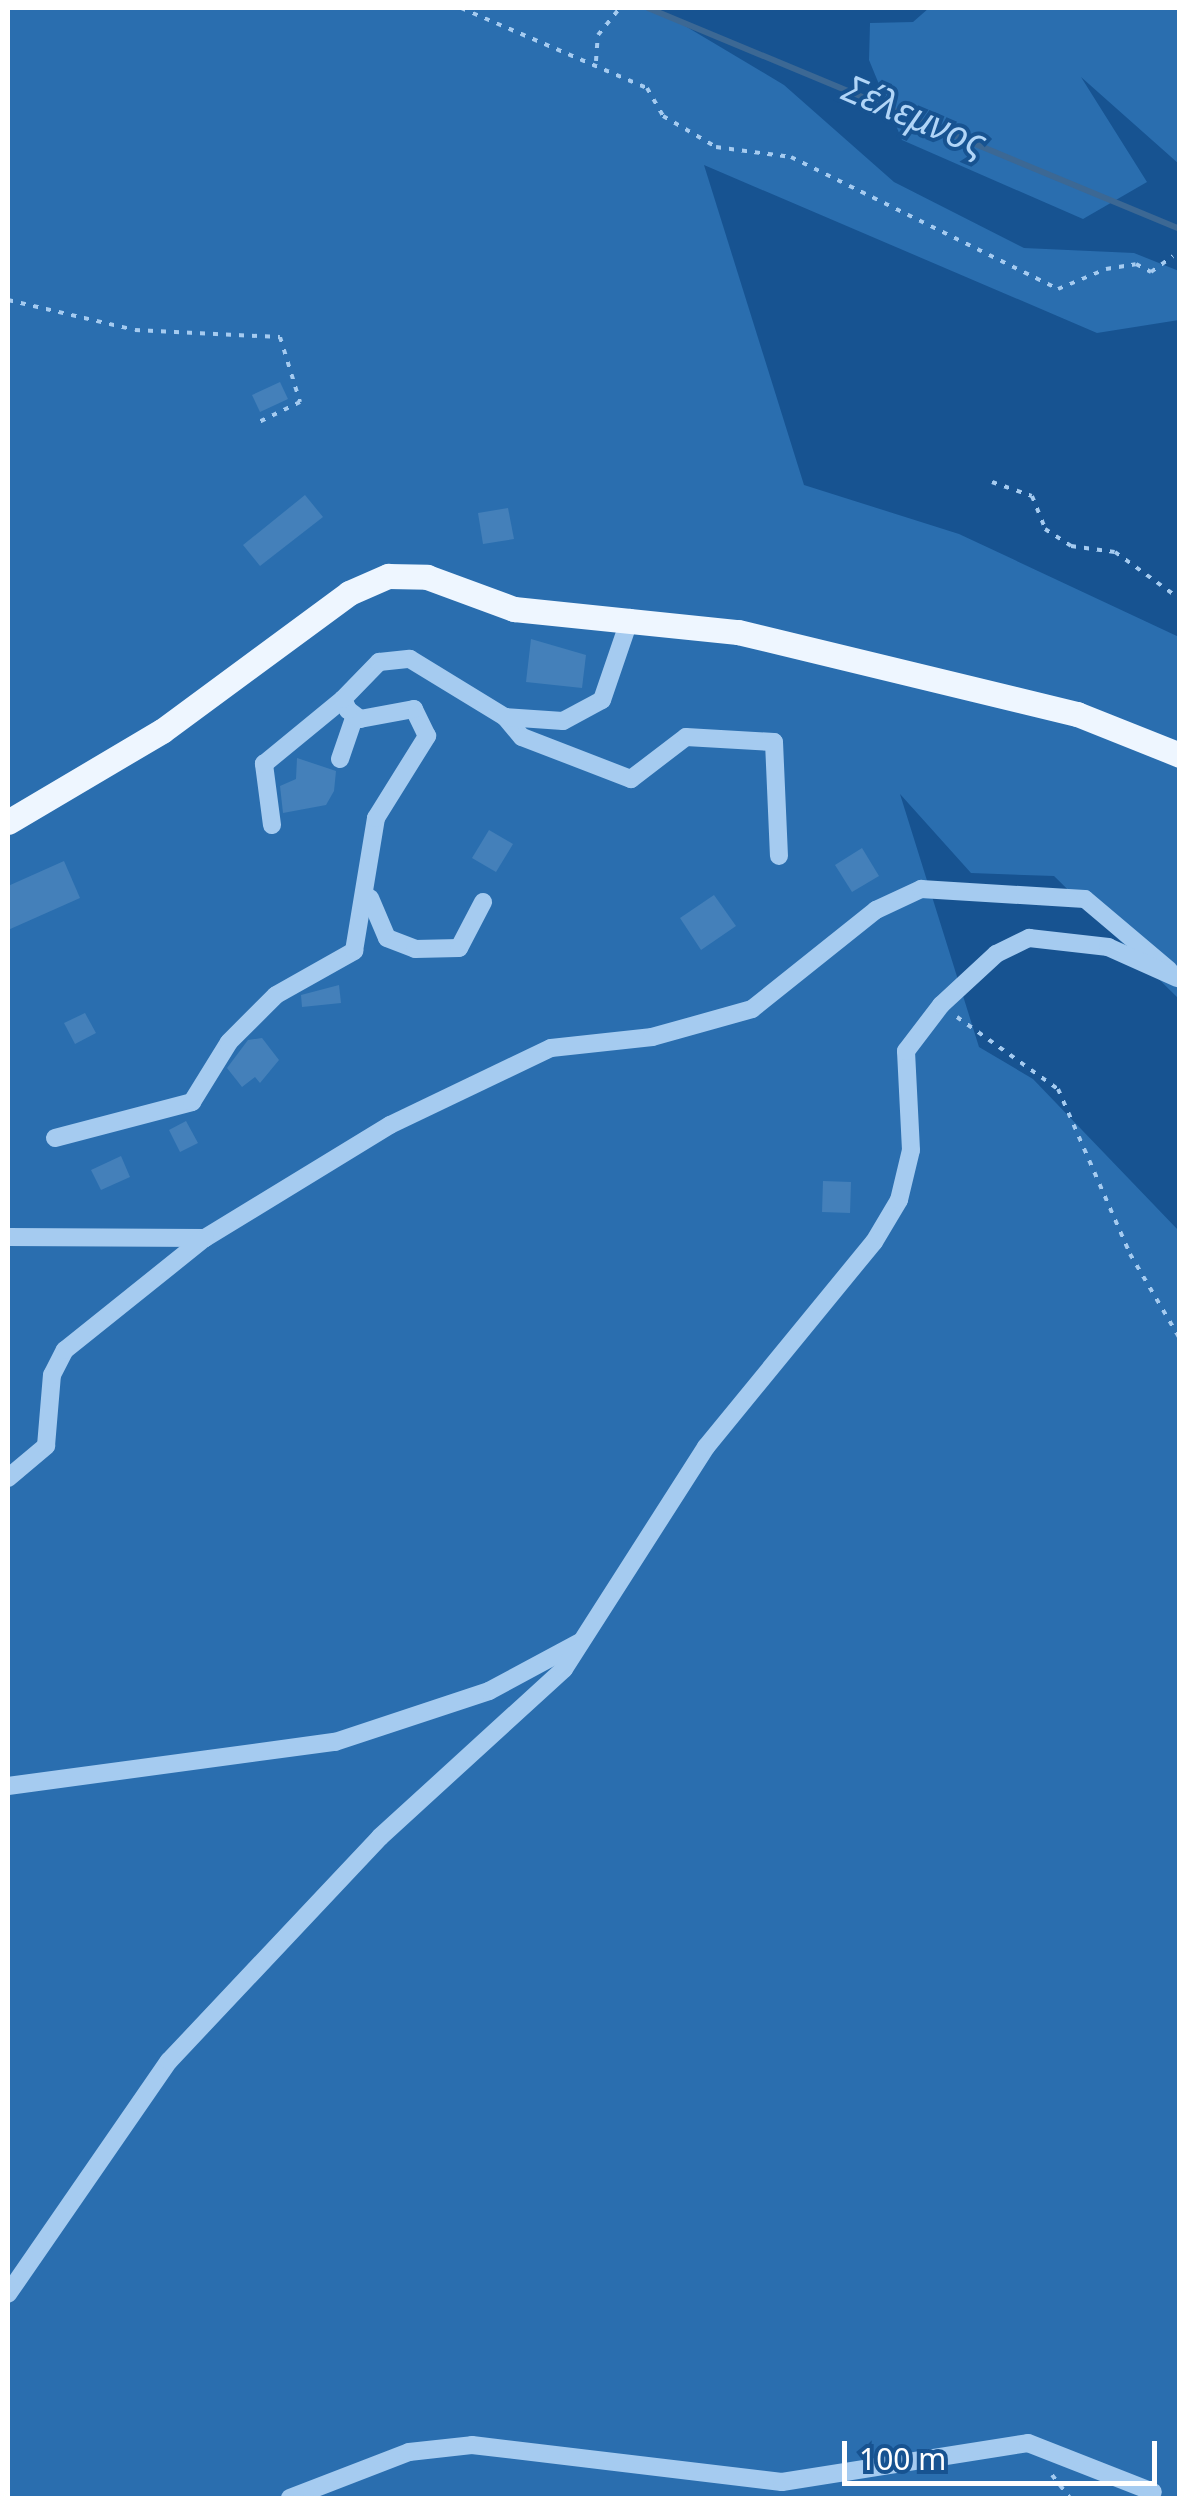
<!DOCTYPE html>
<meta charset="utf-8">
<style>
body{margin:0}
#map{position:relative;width:1187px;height:2506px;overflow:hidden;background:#175391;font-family:"Noto Sans",sans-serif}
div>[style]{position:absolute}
.green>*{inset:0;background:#2a6eaf}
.stream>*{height:6px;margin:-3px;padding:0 3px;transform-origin:3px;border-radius:3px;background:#3c6894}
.building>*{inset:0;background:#4480ba}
.path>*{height:4px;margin-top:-2px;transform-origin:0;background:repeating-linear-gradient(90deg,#a5cbf0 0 5px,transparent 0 13px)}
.minor>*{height:18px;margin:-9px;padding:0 9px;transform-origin:9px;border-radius:9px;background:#a5cbf0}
.major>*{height:25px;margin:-12.5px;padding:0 12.5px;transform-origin:12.5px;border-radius:12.5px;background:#eef6ff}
span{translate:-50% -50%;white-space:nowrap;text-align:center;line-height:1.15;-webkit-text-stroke:8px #175391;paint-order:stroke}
.water-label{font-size:38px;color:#b1d5f7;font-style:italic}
.frame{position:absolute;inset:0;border:10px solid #fff;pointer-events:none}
.scale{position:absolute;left:842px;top:2441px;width:315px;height:45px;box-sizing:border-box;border:5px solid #fff;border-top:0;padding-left:12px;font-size:30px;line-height:35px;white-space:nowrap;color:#fff;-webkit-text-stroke:8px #175391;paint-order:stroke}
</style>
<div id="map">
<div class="green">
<i style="clip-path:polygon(8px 8px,655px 8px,784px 85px,894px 182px,1024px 248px,1134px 253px,1179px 271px,1179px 320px,1097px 333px,704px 165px,804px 485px,959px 534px,1179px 637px,1179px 999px,1054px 876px,971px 873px,900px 794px,979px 1047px,1033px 1079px,1179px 1231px,1179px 2498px,8px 2498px)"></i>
<i style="clip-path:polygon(929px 8px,1179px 8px,1179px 164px,1081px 77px,1147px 182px,1083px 219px,902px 140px,869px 60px,870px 23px,913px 22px)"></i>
</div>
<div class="stream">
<i style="left:648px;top:8px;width:576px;rotate:22.56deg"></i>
</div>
<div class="building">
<i style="clip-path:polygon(280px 382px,288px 399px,260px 412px,252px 395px)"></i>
<i style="clip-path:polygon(305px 495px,323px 517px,260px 566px,243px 545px)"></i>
<i style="clip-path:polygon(508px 508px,514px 539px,483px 544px,478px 513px)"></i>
<i style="clip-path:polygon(531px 639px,586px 655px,582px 688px,526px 682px)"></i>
<i style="clip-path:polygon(297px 758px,336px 771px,334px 791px,326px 805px,283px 813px,280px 786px,296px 779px)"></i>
<i style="clip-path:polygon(489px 830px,513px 844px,496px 872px,472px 858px)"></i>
<i style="clip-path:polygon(862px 848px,879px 876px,852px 892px,835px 865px)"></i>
<i style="clip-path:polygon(64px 861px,80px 898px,8px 930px,8px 886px)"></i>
<i style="clip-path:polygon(714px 895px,736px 926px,701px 950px,680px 918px)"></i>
<i style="clip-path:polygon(339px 985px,341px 1003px,302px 1007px,301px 995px)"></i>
<i style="clip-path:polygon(85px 1013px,96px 1033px,75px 1044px,64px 1023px)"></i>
<i style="clip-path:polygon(262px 1038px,279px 1060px,260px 1083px,255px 1077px,242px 1087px,227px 1068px,248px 1040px)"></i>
<i style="clip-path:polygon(186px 1121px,198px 1143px,180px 1152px,169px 1130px)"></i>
<i style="clip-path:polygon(121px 1156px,130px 1177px,101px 1190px,91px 1170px)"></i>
<i style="clip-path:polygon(823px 1181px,851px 1182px,850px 1213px,822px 1212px)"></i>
</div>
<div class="path">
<i style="left:461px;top:8px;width:202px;rotate:23.3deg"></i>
<i style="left:647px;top:88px;width:32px;rotate:60deg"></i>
<i style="left:663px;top:116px;width:61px;rotate:30.3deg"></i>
<i style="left:716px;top:147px;width:76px;rotate:7.6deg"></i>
<i style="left:791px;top:157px;width:298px;rotate:26.3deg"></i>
<i style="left:1058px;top:289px;width:52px;rotate:-22.6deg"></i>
<i style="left:1106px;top:269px;width:30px;rotate:-9deg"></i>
<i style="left:1136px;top:264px;width:17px;rotate:28deg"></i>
<i style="left:1151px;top:272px;width:27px;rotate:-36deg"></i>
<i style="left:596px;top:61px;width:26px;rotate:-86deg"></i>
<i style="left:598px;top:35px;width:35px;rotate:-51deg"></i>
<i style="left:8px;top:300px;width:130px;rotate:13.3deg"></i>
<i style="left:135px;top:330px;width:145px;rotate:2.8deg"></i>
<i style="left:280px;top:337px;width:68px;rotate:72.9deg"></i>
<i style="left:300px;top:402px;width:46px;rotate:154deg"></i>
<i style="left:992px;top:482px;width:42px;rotate:19.3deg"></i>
<i style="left:1032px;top:496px;width:35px;rotate:68deg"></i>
<i style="left:1045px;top:529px;width:31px;rotate:33deg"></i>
<i style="left:1071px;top:546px;width:44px;rotate:7.8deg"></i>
<i style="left:1115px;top:552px;width:80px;rotate:35.9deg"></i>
<i style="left:957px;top:1017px;width:124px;rotate:35.5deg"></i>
<i style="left:1058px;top:1089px;width:180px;rotate:66.4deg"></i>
<i style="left:1130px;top:1254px;width:99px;rotate:59.5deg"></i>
<i style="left:1052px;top:2475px;width:29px;rotate:52deg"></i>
</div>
<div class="minor">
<i style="left:505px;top:717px;width:26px;rotate:50deg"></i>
<i style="left:522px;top:737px;width:117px;rotate:21.1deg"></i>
<i style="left:631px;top:779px;width:69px;rotate:-37.4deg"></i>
<i style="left:686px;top:737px;width:88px;rotate:3.3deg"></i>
<i style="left:774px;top:742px;width:114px;rotate:87.5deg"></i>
<i style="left:340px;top:759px;width:43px;rotate:-71.1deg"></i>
<i style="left:272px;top:825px;width:62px;rotate:-97.5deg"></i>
<i style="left:264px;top:764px;width:102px;rotate:-39.4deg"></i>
<i style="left:370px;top:898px;width:43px;rotate:67deg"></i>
<i style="left:387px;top:938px;width:30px;rotate:21deg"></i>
<i style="left:415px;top:949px;width:44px;rotate:-1.3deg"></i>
<i style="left:459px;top:948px;width:52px;rotate:-62.4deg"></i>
<i style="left:55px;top:1138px;width:142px;rotate:-14.7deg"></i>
<i style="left:192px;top:1102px;width:70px;rotate:-58.3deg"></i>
<i style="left:229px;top:1042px;width:66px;rotate:-45deg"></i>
<i style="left:276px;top:995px;width:90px;rotate:-29.4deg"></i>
<i style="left:354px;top:951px;width:135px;rotate:-80.6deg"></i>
<i style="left:376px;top:818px;width:97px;rotate:-58.1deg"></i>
<i style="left:427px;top:736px;width:30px;rotate:-116deg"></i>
<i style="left:414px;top:709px;width:55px;rotate:169.5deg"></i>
<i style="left:360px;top:719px;width:15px;rotate:-143deg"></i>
<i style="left:348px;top:710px;width:12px;rotate:-114deg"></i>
<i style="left:343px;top:699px;width:52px;rotate:-45.8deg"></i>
<i style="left:379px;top:662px;width:31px;rotate:-6deg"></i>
<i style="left:410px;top:659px;width:111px;rotate:31.4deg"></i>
<i style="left:505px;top:717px;width:58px;rotate:3.9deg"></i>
<i style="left:563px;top:721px;width:44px;rotate:-28.3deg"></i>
<i style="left:602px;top:700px;width:87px;rotate:-71.1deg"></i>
<i style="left:8px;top:1237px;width:197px;rotate:0.3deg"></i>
<i style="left:205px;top:1238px;width:217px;rotate:-31.4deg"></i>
<i style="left:390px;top:1125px;width:178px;rotate:-25.6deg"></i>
<i style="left:551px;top:1048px;width:102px;rotate:-6.2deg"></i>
<i style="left:652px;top:1037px;width:104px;rotate:-15.6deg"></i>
<i style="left:752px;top:1009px;width:159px;rotate:-38.6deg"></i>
<i style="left:876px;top:910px;width:50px;rotate:-25deg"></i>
<i style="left:921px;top:889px;width:164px;rotate:3.5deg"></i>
<i style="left:1085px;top:899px;width:110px;rotate:40.2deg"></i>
<i style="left:8px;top:1478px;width:50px;rotate:-40.1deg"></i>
<i style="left:46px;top:1446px;width:71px;rotate:-85.2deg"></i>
<i style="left:52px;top:1375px;width:28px;rotate:-63deg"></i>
<i style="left:65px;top:1350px;width:179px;rotate:-38.7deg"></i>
<i style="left:8px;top:1786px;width:330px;rotate:-7.7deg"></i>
<i style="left:335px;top:1742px;width:162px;rotate:-18.3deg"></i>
<i style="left:489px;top:1691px;width:101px;rotate:-28.3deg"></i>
<i style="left:8px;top:2294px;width:283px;rotate:-55.4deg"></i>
<i style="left:169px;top:2061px;width:308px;rotate:-46.7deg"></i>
<i style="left:380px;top:1837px;width:249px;rotate:-42.4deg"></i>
<i style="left:564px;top:1669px;width:264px;rotate:-57.4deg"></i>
<i style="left:706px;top:1447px;width:265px;rotate:-50.7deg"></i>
<i style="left:874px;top:1242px;width:49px;rotate:-59.2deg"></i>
<i style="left:899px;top:1200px;width:51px;rotate:-76.5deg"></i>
<i style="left:911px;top:1150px;width:99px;rotate:-92.9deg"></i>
<i style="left:906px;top:1051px;width:58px;rotate:-52.7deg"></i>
<i style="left:941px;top:1005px;width:75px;rotate:-42.8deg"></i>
<i style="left:996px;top:954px;width:37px;rotate:-26deg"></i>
<i style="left:1029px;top:938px;width:80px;rotate:6.5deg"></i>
<i style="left:1108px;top:947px;width:76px;rotate:24.2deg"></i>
<i style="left:290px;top:2498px;width:128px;rotate:-21.1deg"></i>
<i style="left:409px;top:2452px;width:63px;rotate:-6.3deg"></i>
<i style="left:472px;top:2445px;width:312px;rotate:6.8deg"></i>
<i style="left:782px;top:2482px;width:249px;rotate:-9deg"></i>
<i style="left:1028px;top:2443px;width:134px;rotate:21.4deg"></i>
</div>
<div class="major">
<i style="left:8px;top:822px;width:179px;rotate:-30.6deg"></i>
<i style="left:162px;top:731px;width:232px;rotate:-36.4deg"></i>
<i style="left:349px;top:593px;width:43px;rotate:-23.6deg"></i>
<i style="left:388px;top:576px;width:39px;rotate:1deg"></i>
<i style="left:427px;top:577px;width:93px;rotate:20.2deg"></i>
<i style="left:514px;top:609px;width:225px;rotate:5.9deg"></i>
<i style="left:738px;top:632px;width:349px;rotate:13.6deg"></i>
<i style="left:1077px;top:714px;width:111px;rotate:21.7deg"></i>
</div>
<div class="water-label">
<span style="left:915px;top:115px;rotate:23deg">Σέλεμνος</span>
</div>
<div class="frame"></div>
<div class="scale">100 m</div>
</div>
